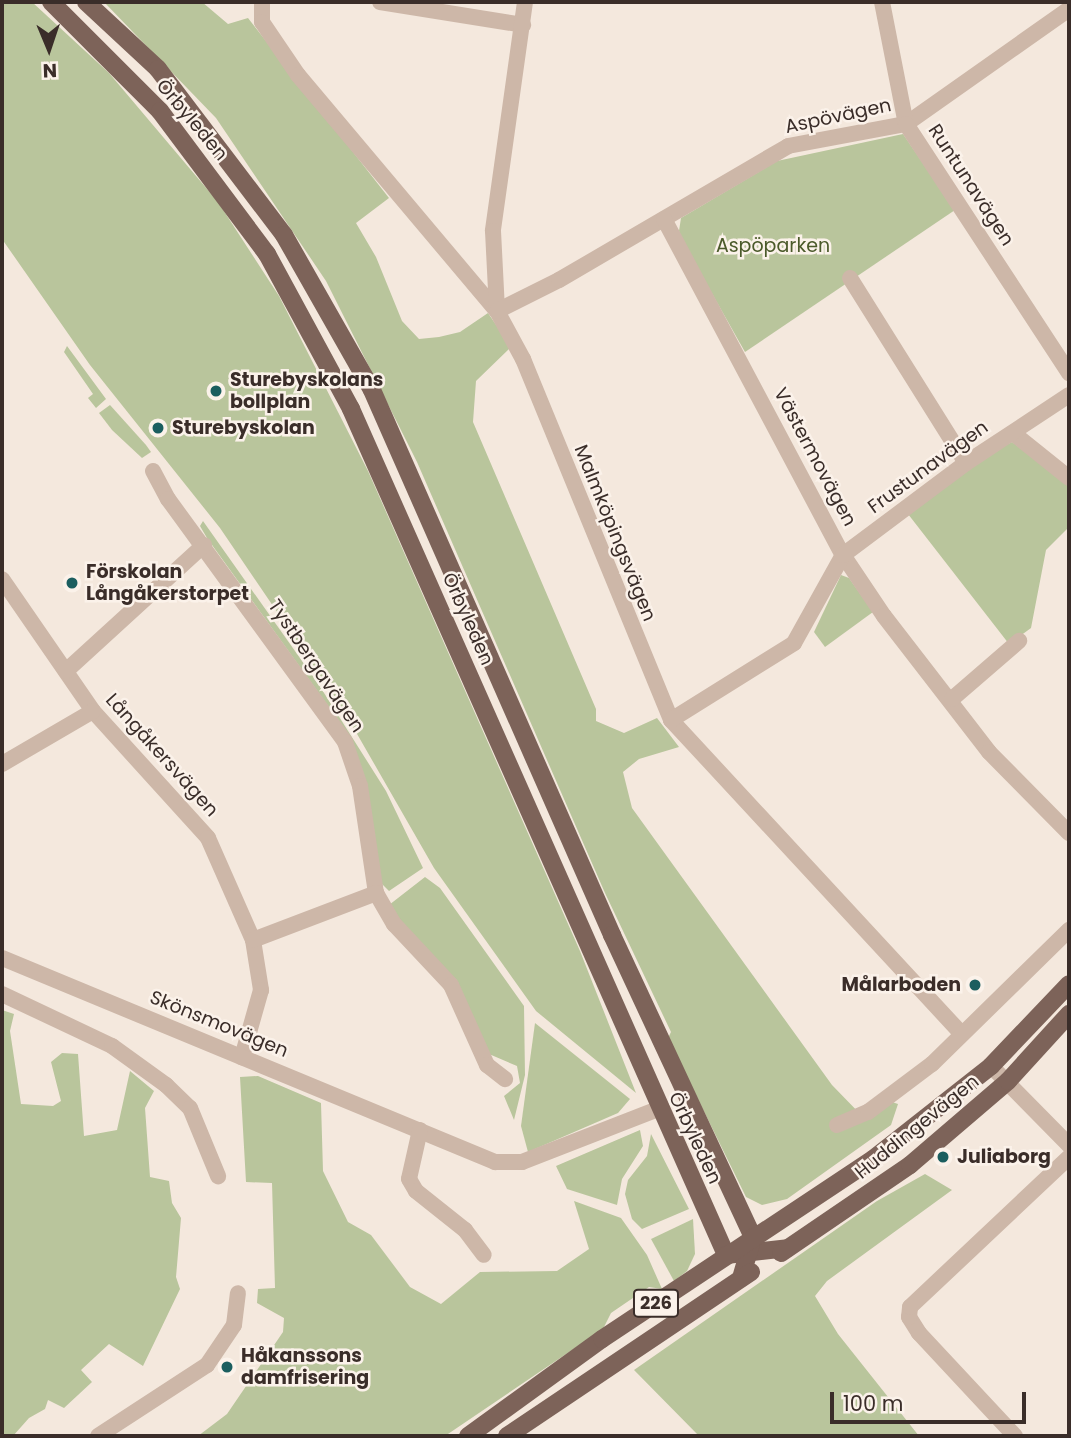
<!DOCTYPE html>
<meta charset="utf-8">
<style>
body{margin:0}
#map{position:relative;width:1071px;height:1438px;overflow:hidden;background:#f4e8dd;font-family:Poppins,sans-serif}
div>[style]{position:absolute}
.green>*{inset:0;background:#b9c59c}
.minor>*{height:16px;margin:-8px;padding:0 8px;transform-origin:8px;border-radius:8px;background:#cdb7a8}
.major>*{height:18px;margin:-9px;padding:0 9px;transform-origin:9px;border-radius:9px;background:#7d6359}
.dots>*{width:19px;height:19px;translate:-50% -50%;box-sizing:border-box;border:4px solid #fbf2ea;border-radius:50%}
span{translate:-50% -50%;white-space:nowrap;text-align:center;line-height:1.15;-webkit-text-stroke:5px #fbf2ea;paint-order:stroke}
.shield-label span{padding:2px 5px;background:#fbf2ea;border:2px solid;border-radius:5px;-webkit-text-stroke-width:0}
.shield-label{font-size:18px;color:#3a2d29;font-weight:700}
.street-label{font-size:19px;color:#3a2d29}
.park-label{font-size:19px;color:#4b5a2a}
.poi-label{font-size:19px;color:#3a2d29;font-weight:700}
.left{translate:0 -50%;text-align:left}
.right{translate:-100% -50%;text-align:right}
.frame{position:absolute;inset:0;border:4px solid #3a2d29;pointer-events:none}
.north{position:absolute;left:14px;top:14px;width:70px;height:70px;-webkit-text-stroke:5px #fbf2ea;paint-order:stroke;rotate:178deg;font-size:19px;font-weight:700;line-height:28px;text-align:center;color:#3a2d29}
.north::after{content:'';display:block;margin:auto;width:24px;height:32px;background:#3a2d29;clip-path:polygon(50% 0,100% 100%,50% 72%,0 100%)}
.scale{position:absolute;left:830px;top:1392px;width:196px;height:32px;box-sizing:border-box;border:4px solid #3a2d29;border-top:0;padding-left:9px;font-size:21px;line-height:24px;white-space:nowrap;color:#3a2d29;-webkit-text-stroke:5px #fbf2ea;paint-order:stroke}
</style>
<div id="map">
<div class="green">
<i style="clip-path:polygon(2px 2px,32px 2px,109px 73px,218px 202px,279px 296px,368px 471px,580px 951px,636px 1093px,536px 1011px,434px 868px,341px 706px,220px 528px,90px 365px,2px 239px)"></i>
<i style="clip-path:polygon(104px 2px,202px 2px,228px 24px,248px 18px,389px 198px,356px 223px,376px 257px,402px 321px,419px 339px,439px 337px,460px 332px,488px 313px,511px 347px,476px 381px,473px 422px,596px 709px,596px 721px,624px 733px,657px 718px,679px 747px,639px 759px,623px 772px,632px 808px,832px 1085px,865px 1119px,892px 1102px,898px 1104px,891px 1125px,787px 1199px,762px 1205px,746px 1197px,668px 1038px,671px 1032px,605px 893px,417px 462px,326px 281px,216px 118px)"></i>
<i style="clip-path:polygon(903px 134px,955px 210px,745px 352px,684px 244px,679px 231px,681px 218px,777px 161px)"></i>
<i style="clip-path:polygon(67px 346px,106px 399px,96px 408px,88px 398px,93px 394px,64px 352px)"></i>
<i style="clip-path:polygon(110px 405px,146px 445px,151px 452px,142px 458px,112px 430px,99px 413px)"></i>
<i style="clip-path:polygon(1012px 442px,1069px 483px,1069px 527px,1046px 550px,1031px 628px,1009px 644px,908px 514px,957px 471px)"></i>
<i style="clip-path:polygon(203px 521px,319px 685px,386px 791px,423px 868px,389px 891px,381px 883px,336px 717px,207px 538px,200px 526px)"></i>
<i style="clip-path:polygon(841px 575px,849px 578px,873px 612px,825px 647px,814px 632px)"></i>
<i style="clip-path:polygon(425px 877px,440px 888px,524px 1006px,525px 1075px,514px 1120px,504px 1096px,520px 1083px,517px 1066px,489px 1054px,389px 905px)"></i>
<i style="clip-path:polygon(2px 1010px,14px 1014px,10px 1031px,21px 1104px,53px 1106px,61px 1101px,51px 1062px,62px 1053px,78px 1054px,84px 1136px,117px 1130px,130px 1071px,154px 1091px,145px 1108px,150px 1177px,169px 1181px,172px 1203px,181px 1218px,176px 1277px,180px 1289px,143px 1366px,109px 1344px,81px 1370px,92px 1382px,64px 1408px,48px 1400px,45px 1409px,29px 1418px,13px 1436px,2px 1436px)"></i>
<i style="clip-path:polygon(535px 1023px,630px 1099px,618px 1113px,528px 1152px,521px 1126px)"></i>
<i style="clip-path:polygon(258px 1076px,321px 1103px,323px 1171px,348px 1222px,371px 1235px,410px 1287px,441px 1304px,480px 1272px,557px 1271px,589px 1249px,574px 1201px,621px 1218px,647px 1255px,662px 1289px,649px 1287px,611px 1313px,603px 1329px,445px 1436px,198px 1436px,227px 1414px,283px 1332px,284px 1318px,257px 1303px,258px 1289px,275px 1288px,272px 1183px,246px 1182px,240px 1077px)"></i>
<i style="clip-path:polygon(640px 1130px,643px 1146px,622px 1179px,617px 1205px,567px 1189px,556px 1166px)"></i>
<i style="clip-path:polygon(651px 1134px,689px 1209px,642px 1229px,632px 1219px,625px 1194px,628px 1180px,647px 1156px)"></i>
<i style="clip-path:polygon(925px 1174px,952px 1190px,827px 1281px,815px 1296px,838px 1334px,919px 1436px,699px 1436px,634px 1370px,877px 1201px)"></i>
<i style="clip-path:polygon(693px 1219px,695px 1254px,687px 1271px,674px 1281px,651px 1239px)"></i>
</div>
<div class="minor">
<i style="left:262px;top:2px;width:20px;rotate:90deg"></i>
<i style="left:262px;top:22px;width:64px;rotate:55.8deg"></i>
<i style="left:298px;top:75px;width:309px;rotate:49.9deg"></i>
<i style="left:497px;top:311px;width:55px;rotate:61.6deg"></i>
<i style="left:523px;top:359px;width:390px;rotate:67.7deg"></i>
<i style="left:671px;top:720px;width:428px;rotate:47.2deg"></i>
<i style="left:380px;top:2px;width:145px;rotate:9.1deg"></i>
<i style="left:525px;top:2px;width:231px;rotate:98deg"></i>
<i style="left:493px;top:231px;width:80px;rotate:87.1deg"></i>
<i style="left:497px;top:311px;width:69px;rotate:-26.6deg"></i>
<i style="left:559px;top:280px;width:265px;rotate:-30.3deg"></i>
<i style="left:788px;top:146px;width:120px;rotate:-10.6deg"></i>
<i style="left:906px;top:124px;width:199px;rotate:-35.2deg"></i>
<i style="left:882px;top:2px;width:124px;rotate:78.9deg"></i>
<i style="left:906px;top:124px;width:298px;rotate:56.8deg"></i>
<i style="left:664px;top:219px;width:381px;rotate:62deg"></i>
<i style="left:843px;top:555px;width:73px;rotate:56.1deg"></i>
<i style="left:884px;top:616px;width:172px;rotate:52.3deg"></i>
<i style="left:989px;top:752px;width:114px;rotate:45.4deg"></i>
<i style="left:850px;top:278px;width:218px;rotate:57.9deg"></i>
<i style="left:1013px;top:433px;width:72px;rotate:38.8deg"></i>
<i style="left:153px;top:471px;width:32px;rotate:62deg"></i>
<i style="left:168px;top:499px;width:301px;rotate:53.9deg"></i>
<i style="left:345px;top:742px;width:46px;rotate:71.2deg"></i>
<i style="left:360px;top:786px;width:108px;rotate:81.5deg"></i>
<i style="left:376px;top:893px;width:36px;rotate:60deg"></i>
<i style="left:394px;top:924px;width:83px;rotate:46.9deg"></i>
<i style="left:451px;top:985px;width:88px;rotate:65.8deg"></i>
<i style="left:487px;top:1065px;width:23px;rotate:38deg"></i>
<i style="left:2px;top:579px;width:160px;rotate:55.4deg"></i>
<i style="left:93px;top:711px;width:171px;rotate:47.8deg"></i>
<i style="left:208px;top:838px;width:111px;rotate:66.2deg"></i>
<i style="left:253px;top:940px;width:51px;rotate:80.9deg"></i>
<i style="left:261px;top:990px;width:70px;rotate:105.8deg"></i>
<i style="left:66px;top:671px;width:187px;rotate:-42.4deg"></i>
<i style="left:952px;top:699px;width:89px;rotate:-40.9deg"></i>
<i style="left:671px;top:720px;width:145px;rotate:-32deg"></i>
<i style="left:794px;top:643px;width:101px;rotate:-60.9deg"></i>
<i style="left:843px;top:555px;width:154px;rotate:-36.8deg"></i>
<i style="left:966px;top:463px;width:123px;rotate:-33.4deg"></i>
<i style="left:2px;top:764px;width:105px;rotate:-30.2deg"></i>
<i style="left:253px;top:940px;width:132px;rotate:-20.9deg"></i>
<i style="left:2px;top:958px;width:534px;rotate:22.48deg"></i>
<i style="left:495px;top:1162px;width:27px"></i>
<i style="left:522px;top:1162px;width:146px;rotate:-21.3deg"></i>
<i style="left:2px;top:994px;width:122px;rotate:25.3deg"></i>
<i style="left:112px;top:1046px;width:67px;rotate:35.8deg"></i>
<i style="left:166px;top:1085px;width:33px;rotate:44deg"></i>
<i style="left:190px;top:1108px;width:74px;rotate:67.6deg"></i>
<i style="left:991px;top:1066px;width:111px;rotate:45.4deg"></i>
<i style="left:837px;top:1125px;width:34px;rotate:-23deg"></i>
<i style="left:868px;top:1112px;width:80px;rotate:-36.9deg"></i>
<i style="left:932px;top:1064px;width:192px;rotate:-44.4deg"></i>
<i style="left:420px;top:1130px;width:50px;rotate:102.7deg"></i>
<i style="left:409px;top:1179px;width:14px;rotate:60deg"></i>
<i style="left:416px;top:1191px;width:63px;rotate:38.5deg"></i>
<i style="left:465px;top:1230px;width:31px;rotate:53deg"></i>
<i style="left:98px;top:1436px;width:130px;rotate:-33.1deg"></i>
<i style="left:207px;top:1365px;width:48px;rotate:-56deg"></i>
<i style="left:234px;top:1325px;width:32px;rotate:-83deg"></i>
<i style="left:1015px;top:1436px;width:141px;rotate:-133deg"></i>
<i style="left:919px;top:1333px;width:19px;rotate:-122deg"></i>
<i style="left:909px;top:1317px;width:10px;rotate:-84deg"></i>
<i style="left:910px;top:1307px;width:219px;rotate:-43.3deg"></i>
</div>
<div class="major">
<i style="left:51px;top:2px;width:154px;rotate:45deg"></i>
<i style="left:160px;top:111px;width:179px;rotate:53.2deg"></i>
<i style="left:267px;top:254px;width:176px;rotate:61.5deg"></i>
<i style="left:351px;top:409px;width:925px;rotate:66.09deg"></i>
<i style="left:726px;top:1255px;width:62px;rotate:-6.4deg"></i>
<i style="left:86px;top:2px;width:98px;rotate:42.9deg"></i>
<i style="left:158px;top:69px;width:208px;rotate:52.8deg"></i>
<i style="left:284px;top:235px;width:178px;rotate:60.4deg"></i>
<i style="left:372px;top:390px;width:596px;rotate:66.23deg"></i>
<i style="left:612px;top:935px;width:333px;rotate:65deg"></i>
<i style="left:753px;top:1237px;width:43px;rotate:106.3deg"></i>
<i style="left:781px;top:1253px;width:156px;rotate:-34.3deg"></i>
<i style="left:910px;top:1165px;width:129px;rotate:-40.6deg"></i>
<i style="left:1008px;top:1081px;width:91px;rotate:-47.7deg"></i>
<i style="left:468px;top:1436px;width:165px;rotate:-35.9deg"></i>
<i style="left:602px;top:1339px;width:325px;rotate:-33.6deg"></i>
<i style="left:873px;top:1159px;width:150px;rotate:-38.2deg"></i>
<i style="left:991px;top:1066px;width:113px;rotate:-46.4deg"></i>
<i style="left:507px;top:1436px;width:294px;rotate:-33.9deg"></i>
</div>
<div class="dots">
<i style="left:216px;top:391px;background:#1b5e5f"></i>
<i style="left:158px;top:428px;background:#1b5e5f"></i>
<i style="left:72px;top:583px;background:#1b5e5f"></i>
<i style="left:975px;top:985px;background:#1b5e5f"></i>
<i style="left:943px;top:1157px;background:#1b5e5f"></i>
<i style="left:227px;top:1367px;background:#1b5e5f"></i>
</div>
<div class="shield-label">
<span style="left:656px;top:1303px">226</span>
</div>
<div class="street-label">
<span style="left:838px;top:116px;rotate:-12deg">Aspövägen</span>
<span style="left:192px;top:120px;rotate:50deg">Örbyleden</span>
<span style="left:971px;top:185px;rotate:57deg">Runtunavägen</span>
<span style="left:815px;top:457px;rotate:62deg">Västermovägen</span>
<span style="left:928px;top:467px;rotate:-36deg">Frustunavägen</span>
<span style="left:615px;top:533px;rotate:68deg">Malmköpingsvägen</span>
<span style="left:468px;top:619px;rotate:66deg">Örbyleden</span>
<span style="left:316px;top:666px;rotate:56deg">Tystbergavägen</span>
<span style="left:162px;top:755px;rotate:48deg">Långåkersvägen</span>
<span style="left:219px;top:1024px;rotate:22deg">Skönsmovägen</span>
<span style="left:917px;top:1127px;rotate:-39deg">Huddingevägen</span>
<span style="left:695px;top:1138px;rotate:65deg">Örbyleden</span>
</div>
<div class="park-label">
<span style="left:773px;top:246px">Aspöparken</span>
</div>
<div class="poi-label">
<span class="left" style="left:230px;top:391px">Sturebyskolans<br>bollplan</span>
<span class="left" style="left:172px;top:428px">Sturebyskolan</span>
<span class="left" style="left:86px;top:583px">Förskolan<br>Långåkerstorpet</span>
<span class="right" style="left:961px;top:985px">Målarboden</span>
<span class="left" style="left:957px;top:1157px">Juliaborg</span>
<span class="left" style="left:241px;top:1367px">Håkanssons<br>damfrisering</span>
</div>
<div class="frame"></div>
<div class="north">N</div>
<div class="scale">100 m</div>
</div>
